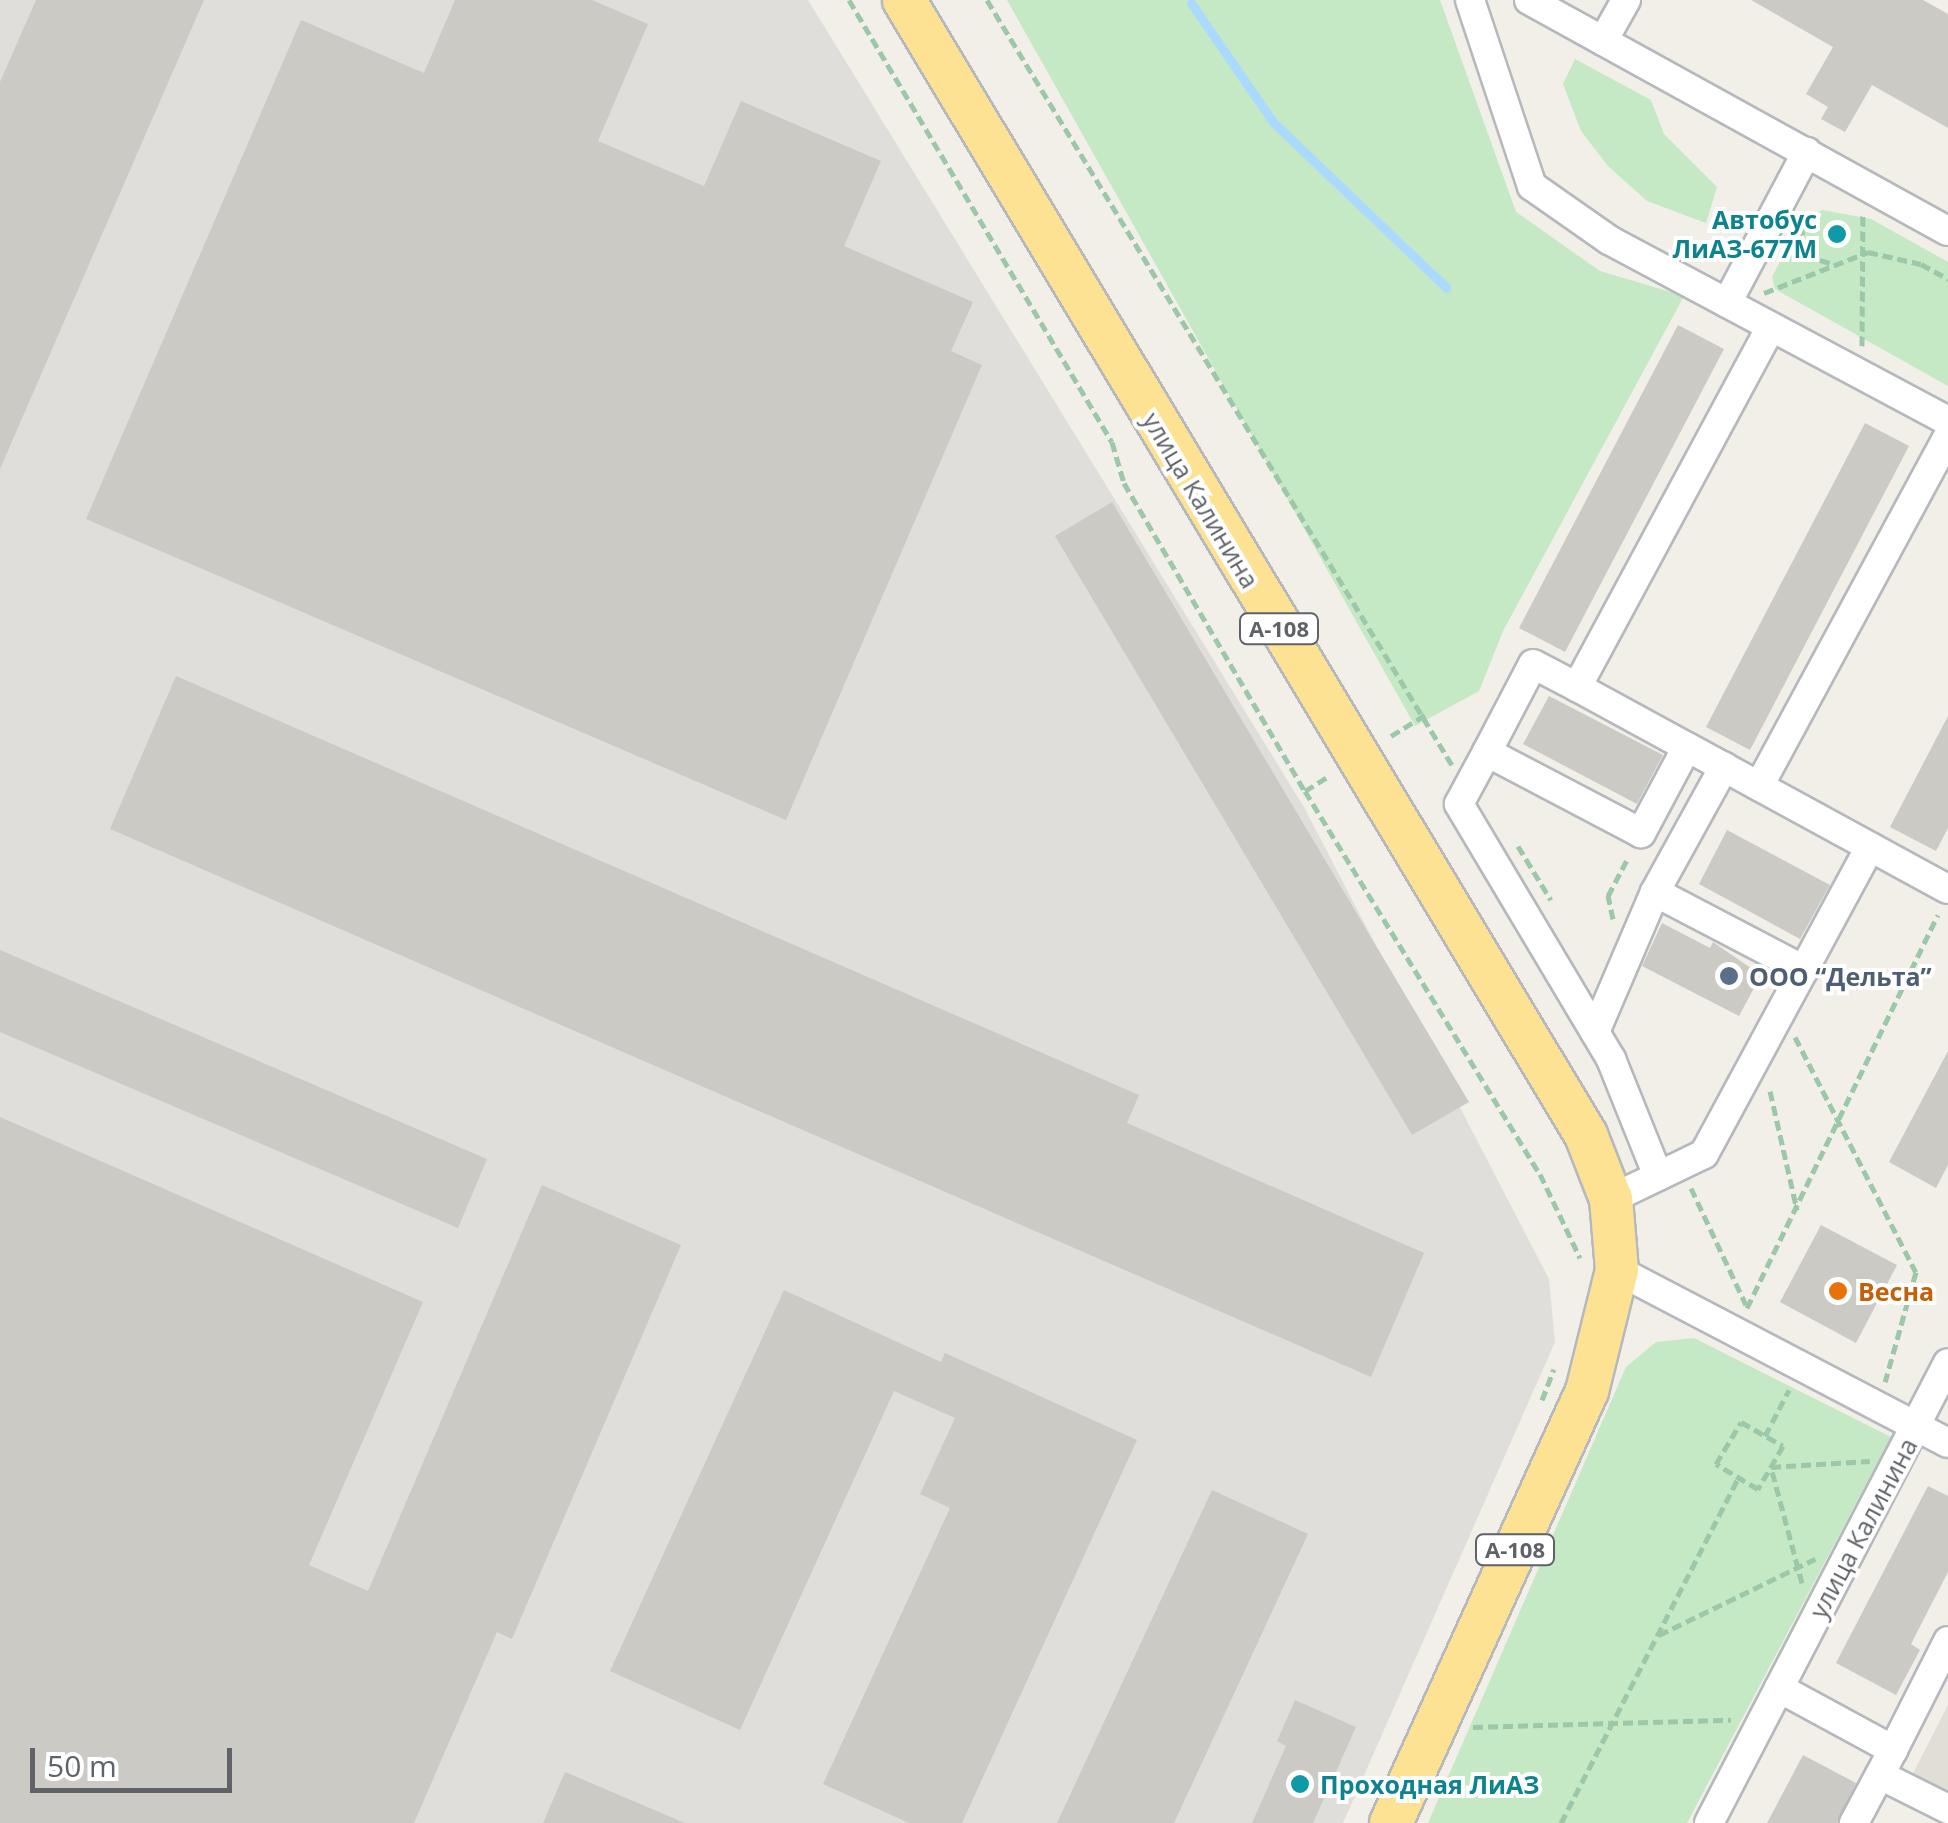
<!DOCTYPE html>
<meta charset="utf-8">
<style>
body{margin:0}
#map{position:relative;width:1948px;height:1823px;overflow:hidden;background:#f1efe8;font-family:"Open Sans",sans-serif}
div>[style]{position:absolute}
.industrial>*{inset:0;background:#e0deda}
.education>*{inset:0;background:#e1ded6}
.green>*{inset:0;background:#c5e8c5}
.stream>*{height:9px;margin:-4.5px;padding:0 4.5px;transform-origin:4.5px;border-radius:4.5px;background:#aadaff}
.building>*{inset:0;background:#cccac5}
.path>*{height:5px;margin-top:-2.5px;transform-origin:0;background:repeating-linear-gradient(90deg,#9cc7a9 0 10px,transparent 0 15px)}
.roads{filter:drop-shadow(2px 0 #b5b8bc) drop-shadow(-2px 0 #b5b8bc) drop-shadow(0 2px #b5b8bc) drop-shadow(0 -2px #b5b8bc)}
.minor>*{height:28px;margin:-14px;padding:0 14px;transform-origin:14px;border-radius:14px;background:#fff}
.highway>*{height:42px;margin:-21px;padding:0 21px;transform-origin:21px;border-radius:21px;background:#fde293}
.dots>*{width:28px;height:28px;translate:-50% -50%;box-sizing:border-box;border:5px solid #fff;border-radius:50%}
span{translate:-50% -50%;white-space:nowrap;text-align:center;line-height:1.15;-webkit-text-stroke:8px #fff;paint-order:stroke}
.shield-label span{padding:2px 8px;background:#fff;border:2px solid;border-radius:8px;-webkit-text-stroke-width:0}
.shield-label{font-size:22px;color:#5f6368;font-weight:700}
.culture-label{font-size:25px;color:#0d838f;font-weight:700}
.right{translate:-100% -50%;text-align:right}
.left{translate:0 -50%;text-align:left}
.street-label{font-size:25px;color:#5f6368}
.service-label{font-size:25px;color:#4e5e75;font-weight:700}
.food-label{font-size:25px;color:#c56008;font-weight:700}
.scale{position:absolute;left:30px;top:1748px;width:202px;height:45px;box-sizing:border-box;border:5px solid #5f6368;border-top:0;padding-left:12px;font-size:30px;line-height:35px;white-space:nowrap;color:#5f6368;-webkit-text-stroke:8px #fff;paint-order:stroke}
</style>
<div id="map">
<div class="industrial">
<i style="clip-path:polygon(0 0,808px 0,1305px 809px,1549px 1279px,1555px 1342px,1343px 1823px,0 1823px)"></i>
</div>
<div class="education">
<i style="clip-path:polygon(1948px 1705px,1948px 1803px,1908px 1783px)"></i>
</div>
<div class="green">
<i style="clip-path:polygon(1007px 0,1440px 0,1516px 212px,1600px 271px,1684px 296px,1503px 631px,1479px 691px,1415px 726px)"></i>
<i style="clip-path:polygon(1575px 59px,1651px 100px,1664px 134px,1717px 187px,1706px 223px,1647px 201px,1608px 166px,1581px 131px,1563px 84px)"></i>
<i style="clip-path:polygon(1822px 210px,1871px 219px,1948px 262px,1948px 386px,1775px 289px,1772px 277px,1800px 223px)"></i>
<i style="clip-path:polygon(1694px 1338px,1891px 1437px,1687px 1823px,1428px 1823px,1626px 1367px,1656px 1342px)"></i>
</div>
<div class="stream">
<i style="left:1191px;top:3px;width:145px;rotate:55.4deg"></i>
<i style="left:1273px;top:122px;width:240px;rotate:43.7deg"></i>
</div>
<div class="building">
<i style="clip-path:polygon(36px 0,204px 0,0 469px,0 82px)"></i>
<i style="clip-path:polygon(455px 0,592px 0,648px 24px,598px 141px,704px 186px,741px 101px,881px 161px,844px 246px,973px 302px,951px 351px,982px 365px,786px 820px,86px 519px,301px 20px,424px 73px)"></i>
<i style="clip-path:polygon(1751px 0,1923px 0,1948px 14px,1948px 128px,1872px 85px,1845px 132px,1821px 119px,1828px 107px,1806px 94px,1833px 47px)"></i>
<i style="clip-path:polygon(1678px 325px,1724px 349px,1565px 652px,1519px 628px)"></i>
<i style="clip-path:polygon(1865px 423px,1909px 446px,1750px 750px,1706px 727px)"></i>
<i style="clip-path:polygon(1112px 502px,1469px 1102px,1412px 1135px,1055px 536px)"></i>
<i style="clip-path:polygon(176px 676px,1139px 1095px,1127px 1123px,1424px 1253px,1371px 1377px,110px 829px)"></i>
<i style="clip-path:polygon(1549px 696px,1663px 755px,1637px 804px,1523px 744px)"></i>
<i style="clip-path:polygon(1948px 716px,1948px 828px,1936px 851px,1890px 827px)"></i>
<i style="clip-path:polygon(1727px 830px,1830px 885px,1800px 939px,1699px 884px)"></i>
<i style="clip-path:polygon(1662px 923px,1710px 948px,1713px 942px,1761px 975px,1739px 1016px,1642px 966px)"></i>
<i style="clip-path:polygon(0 950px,487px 1159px,458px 1228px,0 1032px)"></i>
<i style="clip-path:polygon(1948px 1051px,1948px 1165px,1936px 1188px,1889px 1162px)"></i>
<i style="clip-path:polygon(0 1117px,423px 1302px,309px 1565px,368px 1591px,542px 1185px,681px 1245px,512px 1639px,497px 1632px,414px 1823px,0 1823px)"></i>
<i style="clip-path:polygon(1821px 1225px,1897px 1265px,1856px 1343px,1780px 1302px)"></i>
<i style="clip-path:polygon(784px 1290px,941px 1362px,945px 1353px,1137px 1440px,962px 1823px,909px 1823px,823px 1784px,950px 1508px,920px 1494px,955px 1418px,894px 1391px,740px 1730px,610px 1671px)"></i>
<i style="clip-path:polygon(1928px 1486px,1948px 1496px,1948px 1572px,1911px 1644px,1920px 1650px,1896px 1695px,1836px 1663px)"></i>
<i style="clip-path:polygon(1212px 1490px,1308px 1534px,1174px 1823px,1057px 1823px)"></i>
<i style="clip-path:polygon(1295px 1700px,1356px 1727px,1313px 1823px,1252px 1823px,1286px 1746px,1277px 1741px)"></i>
<i style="clip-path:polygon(1803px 1755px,1856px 1783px,1837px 1823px,1767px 1823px)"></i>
<i style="clip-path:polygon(565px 1772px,685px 1823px,543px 1823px)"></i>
</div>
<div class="path">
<i style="left:849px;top:0;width:514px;rotate:59.25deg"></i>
<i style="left:1112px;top:442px;width:43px;rotate:73.7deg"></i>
<i style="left:1124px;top:483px;width:357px;rotate:59.6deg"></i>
<i style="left:1305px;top:791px;width:449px;rotate:58.5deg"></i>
<i style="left:1540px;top:1174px;width:93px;rotate:64.5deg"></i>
<i style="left:987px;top:0;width:895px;rotate:58.71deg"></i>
<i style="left:1801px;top:225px;width:30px;rotate:81deg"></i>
<i style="left:1806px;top:255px;width:28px;rotate:19deg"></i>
<i style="left:1764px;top:293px;width:112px;rotate:-21.5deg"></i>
<i style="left:1868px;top:252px;width:54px;rotate:12.8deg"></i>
<i style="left:1921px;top:264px;width:31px;rotate:29deg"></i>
<i style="left:1862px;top:346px;width:134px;rotate:-89.6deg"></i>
<i style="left:1391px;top:736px;width:40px;rotate:-32deg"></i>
<i style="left:1305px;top:791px;width:28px;rotate:-32deg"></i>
<i style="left:1518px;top:846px;width:63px;rotate:58.6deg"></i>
<i style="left:1613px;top:919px;width:24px;rotate:-102deg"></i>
<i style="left:1608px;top:896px;width:45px;rotate:-62.3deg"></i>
<i style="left:1795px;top:1037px;width:264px;rotate:62.8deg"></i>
<i style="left:1916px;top:1272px;width:114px;rotate:105.7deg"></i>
<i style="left:1770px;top:1091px;width:122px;rotate:77.2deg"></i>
<i style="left:1691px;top:1188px;width:129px;rotate:64.8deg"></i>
<i style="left:1747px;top:1308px;width:437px;rotate:-64.1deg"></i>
<i style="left:1542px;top:1400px;width:33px;rotate:-69deg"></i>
<i style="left:1741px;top:1422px;width:48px;rotate:29.7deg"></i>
<i style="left:1783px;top:1446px;width:50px;rotate:120.2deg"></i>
<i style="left:1758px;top:1489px;width:49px;rotate:-149.2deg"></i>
<i style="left:1716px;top:1464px;width:49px;rotate:-59.2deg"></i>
<i style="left:1765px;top:1436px;width:52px;rotate:-62.4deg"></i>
<i style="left:1802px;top:1583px;width:120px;rotate:-105deg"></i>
<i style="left:1771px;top:1467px;width:99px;rotate:-3.5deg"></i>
<i style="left:1659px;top:1635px;width:174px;rotate:-26deg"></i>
<i style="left:1473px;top:1727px;width:258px;rotate:-1.6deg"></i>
<i style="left:1561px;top:1823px;width:388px;rotate:-62.8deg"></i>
</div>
<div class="roads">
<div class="minor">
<i style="left:1470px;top:0;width:196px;rotate:71.6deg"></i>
<i style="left:1532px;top:186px;width:94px;rotate:35deg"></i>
<i style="left:1609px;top:240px;width:384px;rotate:28.1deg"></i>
<i style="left:1529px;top:0;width:478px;rotate:28.9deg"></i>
<i style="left:1603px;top:41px;width:47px;rotate:-60.7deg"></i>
<i style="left:1727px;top:303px;width:171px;rotate:-62.1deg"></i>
<i style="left:1577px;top:687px;width:409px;rotate:-61.7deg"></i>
<i style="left:1687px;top:747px;width:98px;rotate:118.1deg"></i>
<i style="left:1641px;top:833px;width:174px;rotate:-152.3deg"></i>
<i style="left:1487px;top:752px;width:99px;rotate:-62.4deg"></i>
<i style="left:1533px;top:664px;width:50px;rotate:27.6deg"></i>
<i style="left:1577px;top:687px;width:422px;rotate:28.6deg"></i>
<i style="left:1487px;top:752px;width:59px;rotate:118.3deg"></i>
<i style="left:1459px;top:804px;width:297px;rotate:59.2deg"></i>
<i style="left:1611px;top:1059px;width:126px;rotate:68.1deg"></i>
<i style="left:1759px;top:786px;width:397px;rotate:-61.6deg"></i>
<i style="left:1655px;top:892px;width:168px;rotate:27.6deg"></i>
<i style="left:1595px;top:1032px;width:152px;rotate:-66.8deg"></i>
<i style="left:1655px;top:892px;width:143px;rotate:-61.1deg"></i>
<i style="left:1611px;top:1199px;width:103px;rotate:-25.8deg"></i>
<i style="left:1704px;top:1154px;width:349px;rotate:-61.6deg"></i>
<i style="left:1617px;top:1270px;width:373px;rotate:27.6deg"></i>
<i style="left:1779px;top:1688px;width:130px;rotate:28.5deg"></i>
<i style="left:1893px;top:1750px;width:83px;rotate:118.1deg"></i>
<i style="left:1893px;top:1750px;width:122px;rotate:-63.2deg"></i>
<i style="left:1880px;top:1775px;width:76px;rotate:26.6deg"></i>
<i style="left:1709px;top:1823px;width:518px;rotate:-62.55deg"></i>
</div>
<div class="highway">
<i style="left:904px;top:0;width:1324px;rotate:59deg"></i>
<i style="left:1586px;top:1135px;width:69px;rotate:68.7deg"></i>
<i style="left:1611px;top:1199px;width:71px;rotate:85.2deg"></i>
<i style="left:1617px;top:1270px;width:125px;rotate:103.9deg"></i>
<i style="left:1587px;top:1391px;width:474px;rotate:114.4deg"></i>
</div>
</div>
<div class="dots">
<i style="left:1837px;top:234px;background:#0f9aa8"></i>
<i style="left:1729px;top:976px;background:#5c6f8a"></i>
<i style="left:1838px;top:1291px;background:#e8710a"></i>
<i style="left:1300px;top:1784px;background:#0f9aa8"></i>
</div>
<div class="shield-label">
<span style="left:1279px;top:629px">А-108</span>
<span style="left:1515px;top:1550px">А-108</span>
</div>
<div class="culture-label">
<span class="right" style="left:1817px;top:234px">Автобус<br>ЛиАЗ-677М</span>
<span class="left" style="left:1320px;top:1784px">Проходная ЛиАЗ</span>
</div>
<div class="street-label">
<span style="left:1201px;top:500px;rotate:59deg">улица Калинина</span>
<span style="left:1863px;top:1528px;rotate:-62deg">улица Калинина</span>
</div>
<div class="service-label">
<span class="left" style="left:1749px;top:976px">ООО “Дельта”</span>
</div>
<div class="food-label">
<span class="left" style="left:1858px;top:1291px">Весна</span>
</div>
<div class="scale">50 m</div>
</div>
